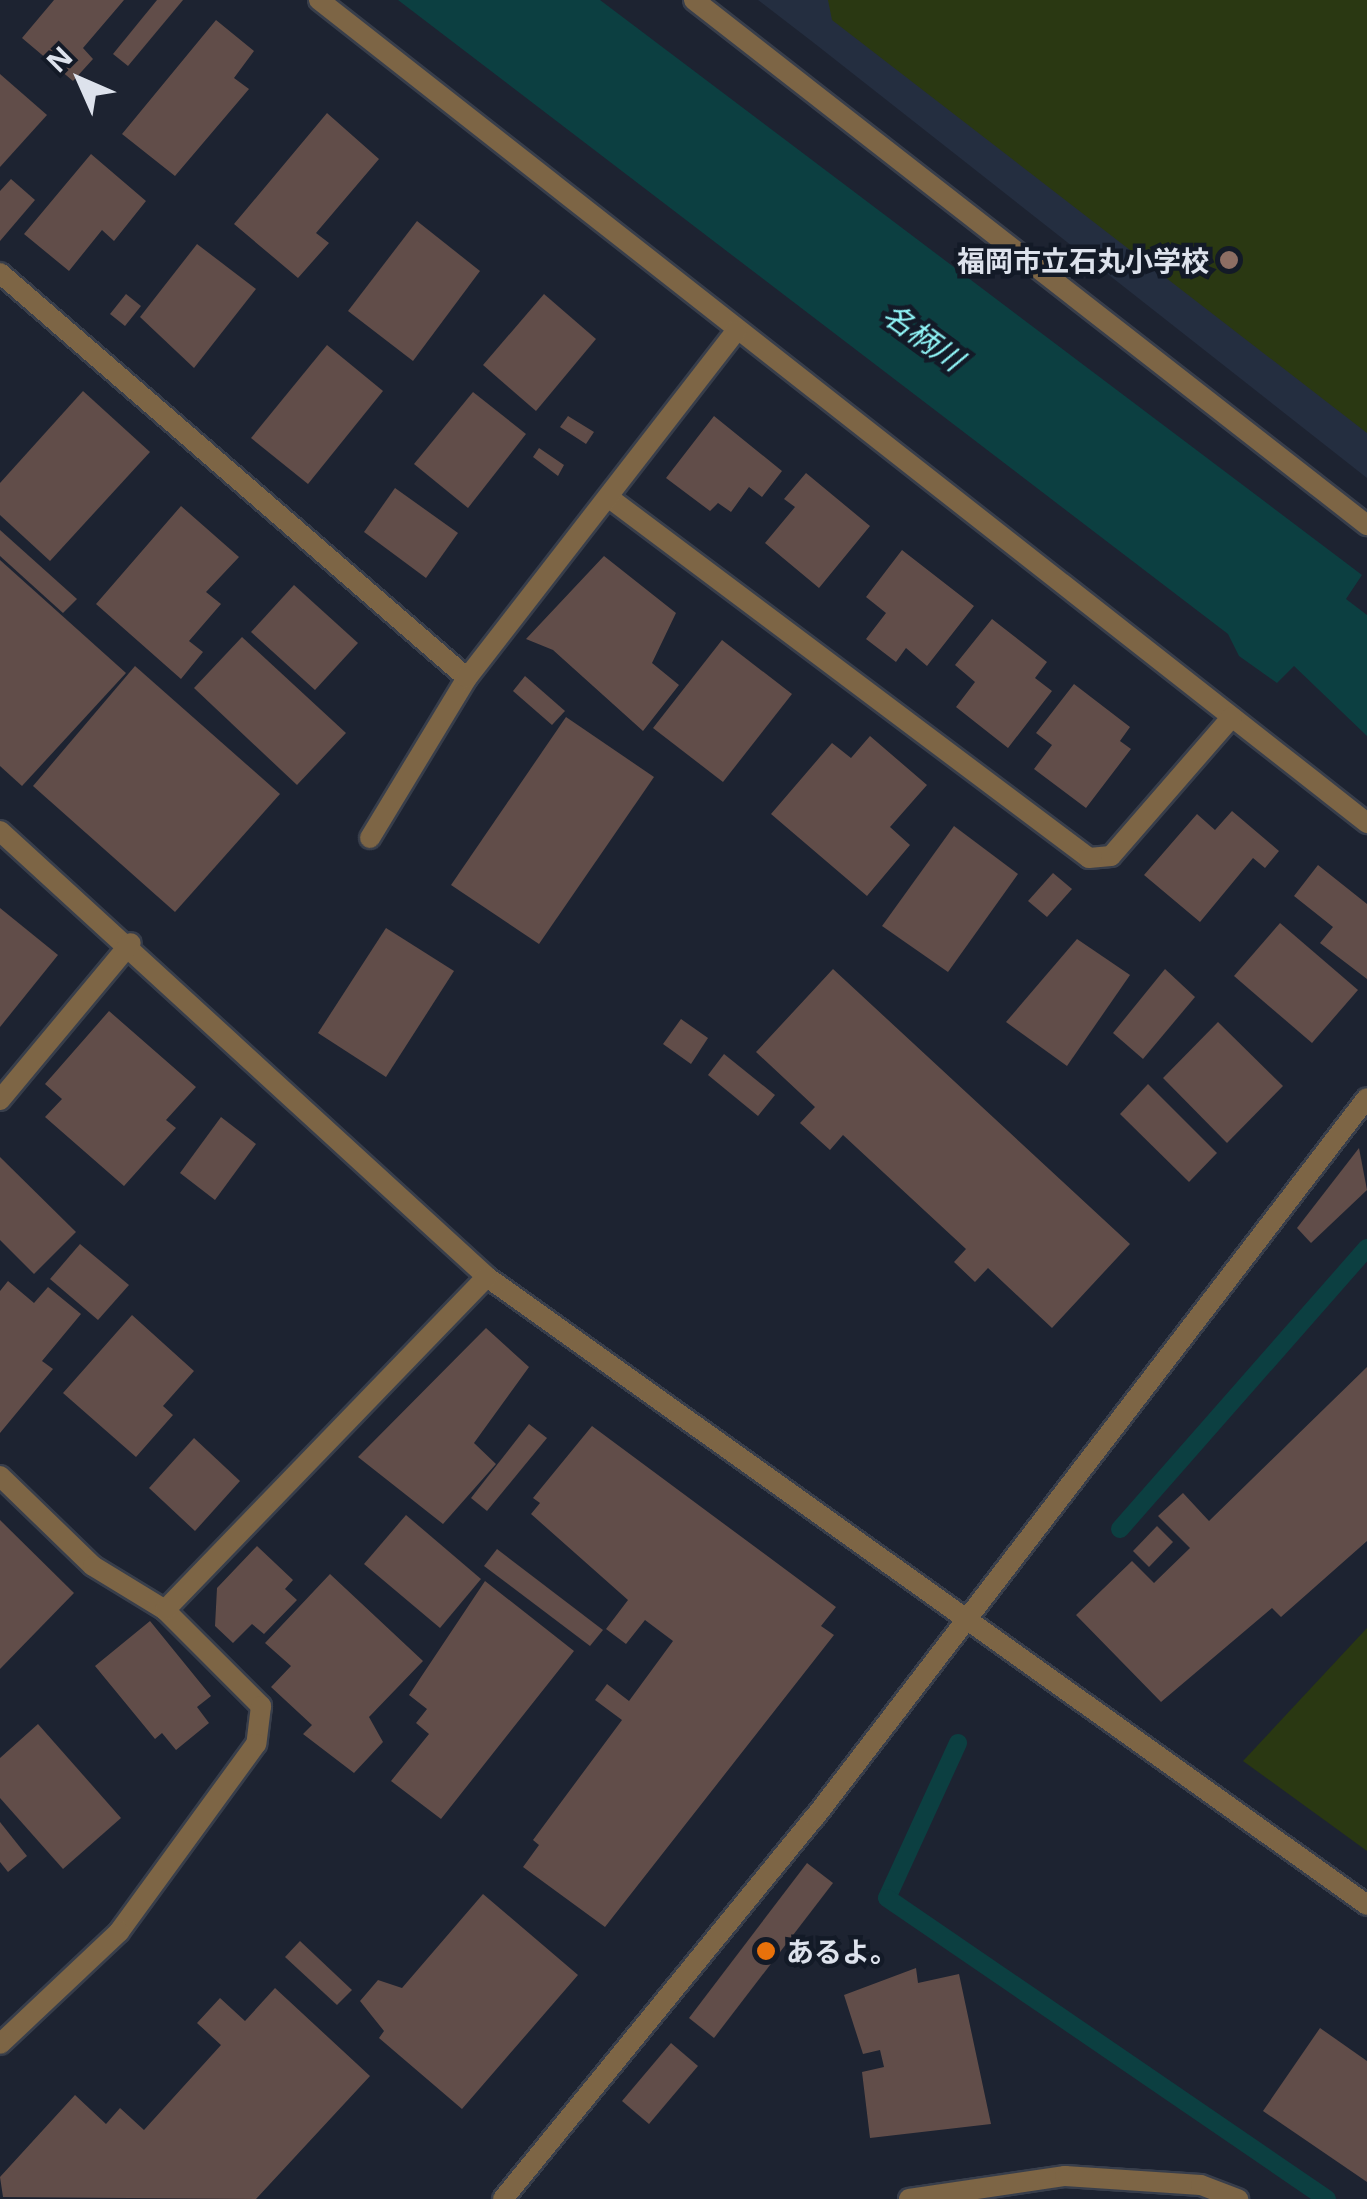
<!DOCTYPE html>
<meta charset="utf-8">
<style>
body{margin:0}
#map{position:relative;width:1367px;height:2199px;overflow:hidden;background:#1d2331;font-family:"Noto Sans","Noto Sans JP",sans-serif}
div>[style]{position:absolute}
.built>*{inset:0;background:#242e40}
.green>*{inset:0;background:#2a3812}
.water>*{inset:0;background:#0c3f41}
.stream>*{height:18px;margin:-9px;padding:0 9px;transform-origin:9px;border-radius:9px;background:#0c3f41}
.building>*{inset:0;background:#614d49}
.roads{filter:drop-shadow(2px 0 #383e4b) drop-shadow(-2px 0 #383e4b) drop-shadow(0 2px #383e4b) drop-shadow(0 -2px #383e4b)}
.minor>*{height:20px;margin:-10px;padding:0 10px;transform-origin:10px;border-radius:10px;background:#7d6545}
.tertiary>*{height:20px;margin:-10px;padding:0 10px;transform-origin:10px;border-radius:10px;background:#7d6545}
.dots>*{width:28px;height:28px;translate:-50% -50%;box-sizing:border-box;border:5px solid #131a27;border-radius:50%}
span{translate:-50% -50%;white-space:nowrap;text-align:center;line-height:1.15;-webkit-text-stroke:9px #131a27;paint-order:stroke}
.poi-label{font-size:28px;color:#dde2ec;font-weight:700}
.right{translate:-100% -50%;text-align:right}
.left{translate:0 -50%;text-align:left}
.water-label{font-size:30px;color:#91f6f8;font-style:italic}
.north{position:absolute;left:30px;top:30px;width:100px;height:100px;-webkit-text-stroke:8px #131a27;paint-order:stroke;rotate:315deg;font-size:28px;font-weight:700;line-height:40px;text-align:center;color:#dde2ec}
.north::after{content:'';display:block;margin:auto;width:35px;height:45px;background:#dde2ec;clip-path:polygon(50% 0,100% 100%,50% 72%,0 100%)}
</style>
<div id="map">
<div class="built">
<i style="clip-path:polygon(758px 0,1367px 0,1367px 478px,814px 43px)"></i>
</div>
<div class="green">
<i style="clip-path:polygon(828px 0,1367px 0,1367px 433px,832px 20px)"></i>
<i style="clip-path:polygon(1367px 1628px,1367px 1851px,1243px 1761px)"></i>
</div>
<div class="water">
<i style="clip-path:polygon(398px 0,600px 0,1362px 575px,1346px 599px,1367px 615px,1367px 736px,1294px 666px,1277px 683px,1239px 656px,1228px 634px)"></i>
</div>
<div class="stream">
<i style="left:1120px;top:1529px;width:374px;rotate:-48.7deg"></i>
<i style="left:958px;top:1743px;width:170px;rotate:114.6deg"></i>
<i style="left:887px;top:1898px;width:533px;rotate:34.38deg"></i>
</div>
<div class="building">
<i style="clip-path:polygon(54px 0,124px 0,83px 48px,93px 59px,73px 81px,22px 38px)"></i>
<i style="clip-path:polygon(157px 0,183px 0,128px 66px,113px 54px)"></i>
<i style="clip-path:polygon(216px 20px,254px 51px,234px 78px,249px 89px,175px 176px,122px 134px)"></i>
<i style="clip-path:polygon(0 74px,47px 115px,0 167px)"></i>
<i style="clip-path:polygon(327px 113px,379px 159px,316px 233px,329px 243px,298px 278px,234px 224px)"></i>
<i style="clip-path:polygon(91px 154px,146px 201px,114px 241px,102px 230px,69px 271px,24px 234px)"></i>
<i style="clip-path:polygon(11px 179px,35px 200px,0 241px,0 191px)"></i>
<i style="clip-path:polygon(417px 221px,480px 271px,413px 361px,348px 311px)"></i>
<i style="clip-path:polygon(197px 244px,256px 289px,194px 368px,140px 317px)"></i>
<i style="clip-path:polygon(126px 294px,141px 306px,125px 326px,110px 314px)"></i>
<i style="clip-path:polygon(544px 294px,596px 339px,536px 411px,483px 365px)"></i>
<i style="clip-path:polygon(327px 345px,383px 391px,308px 484px,251px 438px)"></i>
<i style="clip-path:polygon(83px 391px,150px 452px,50px 561px,0 515px,0 483px)"></i>
<i style="clip-path:polygon(473px 392px,526px 434px,468px 508px,414px 464px)"></i>
<i style="clip-path:polygon(568px 416px,594px 432px,586px 444px,560px 427px)"></i>
<i style="clip-path:polygon(714px 416px,782px 471px,762px 497px,749px 487px,731px 512px,718px 503px,710px 511px,666px 478px)"></i>
<i style="clip-path:polygon(539px 448px,564px 465px,558px 476px,533px 457px)"></i>
<i style="clip-path:polygon(806px 473px,870px 526px,819px 588px,765px 543px,795px 507px,784px 499px)"></i>
<i style="clip-path:polygon(395px 488px,458px 533px,426px 578px,364px 532px)"></i>
<i style="clip-path:polygon(181px 506px,239px 557px,206px 592px,221px 604px,189px 641px,203px 652px,181px 679px,96px 604px)"></i>
<i style="clip-path:polygon(0 530px,77px 599px,63px 613px,0 556px)"></i>
<i style="clip-path:polygon(902px 550px,974px 606px,927px 666px,906px 648px,896px 662px,866px 639px,886px 613px,866px 597px)"></i>
<i style="clip-path:polygon(604px 556px,676px 613px,652px 663px,679px 685px,643px 731px,553px 650px,526px 639px)"></i>
<i style="clip-path:polygon(0 560px,126px 673px,22px 786px,0 766px)"></i>
<i style="clip-path:polygon(294px 585px,358px 643px,315px 690px,251px 632px)"></i>
<i style="clip-path:polygon(992px 619px,1047px 662px,1035px 678px,1052px 691px,1008px 748px,956px 707px,975px 682px,955px 665px)"></i>
<i style="clip-path:polygon(242px 637px,346px 733px,297px 785px,194px 688px)"></i>
<i style="clip-path:polygon(722px 640px,792px 694px,723px 782px,653px 728px)"></i>
<i style="clip-path:polygon(135px 666px,280px 794px,175px 912px,33px 786px)"></i>
<i style="clip-path:polygon(525px 676px,565px 711px,552px 725px,513px 691px)"></i>
<i style="clip-path:polygon(1074px 684px,1130px 727px,1120px 741px,1131px 749px,1086px 808px,1034px 769px,1052px 745px,1036px 733px)"></i>
<i style="clip-path:polygon(566px 717px,654px 777px,539px 944px,451px 885px)"></i>
<i style="clip-path:polygon(870px 736px,927px 785px,890px 827px,910px 845px,867px 896px,771px 814px,832px 743px,851px 758px)"></i>
<i style="clip-path:polygon(1232px 811px,1279px 851px,1265px 868px,1253px 858px,1200px 922px,1144px 875px,1197px 814px,1215px 830px)"></i>
<i style="clip-path:polygon(954px 826px,1018px 874px,948px 972px,882px 926px)"></i>
<i style="clip-path:polygon(1318px 865px,1367px 904px,1367px 979px,1320px 943px,1333px 927px,1294px 896px)"></i>
<i style="clip-path:polygon(1053px 873px,1072px 889px,1047px 917px,1028px 901px)"></i>
<i style="clip-path:polygon(0 908px,58px 955px,0 1027px)"></i>
<i style="clip-path:polygon(1280px 923px,1358px 990px,1312px 1043px,1234px 976px)"></i>
<i style="clip-path:polygon(386px 928px,454px 971px,386px 1077px,318px 1033px)"></i>
<i style="clip-path:polygon(1077px 939px,1130px 975px,1067px 1066px,1006px 1022px)"></i>
<i style="clip-path:polygon(833px 969px,1130px 1244px,1052px 1328px,988px 1268px,975px 1282px,954px 1262px,966px 1249px,843px 1135px,830px 1150px,800px 1123px,815px 1107px,756px 1052px)"></i>
<i style="clip-path:polygon(1165px 969px,1195px 997px,1143px 1059px,1113px 1033px)"></i>
<i style="clip-path:polygon(109px 1011px,196px 1087px,166px 1120px,176px 1128px,124px 1186px,45px 1117px,62px 1099px,45px 1084px)"></i>
<i style="clip-path:polygon(681px 1019px,708px 1038px,691px 1064px,663px 1044px)"></i>
<i style="clip-path:polygon(1218px 1022px,1283px 1086px,1227px 1143px,1163px 1078px)"></i>
<i style="clip-path:polygon(724px 1054px,775px 1095px,758px 1116px,708px 1075px)"></i>
<i style="clip-path:polygon(1148px 1084px,1217px 1153px,1189px 1182px,1120px 1114px)"></i>
<i style="clip-path:polygon(221px 1117px,256px 1144px,215px 1200px,180px 1173px)"></i>
<i style="clip-path:polygon(1359px 1148px,1367px 1190px,1311px 1243px,1297px 1228px)"></i>
<i style="clip-path:polygon(0 1157px,76px 1232px,34px 1274px,0 1240px)"></i>
<i style="clip-path:polygon(80px 1244px,129px 1285px,98px 1320px,50px 1279px)"></i>
<i style="clip-path:polygon(8px 1281px,34px 1303px,48px 1287px,81px 1314px,42px 1361px,53px 1369px,0 1433px,0 1291px)"></i>
<i style="clip-path:polygon(132px 1315px,194px 1371px,163px 1406px,173px 1415px,136px 1457px,63px 1393px)"></i>
<i style="clip-path:polygon(486px 1328px,529px 1367px,474px 1443px,496px 1464px,443px 1524px,358px 1457px)"></i>
<i style="clip-path:polygon(1367px 1367px,1367px 1541px,1281px 1617px,1272px 1608px,1161px 1702px,1076px 1615px,1132px 1561px,1154px 1583px,1190px 1548px,1158px 1516px,1183px 1493px,1209px 1521px)"></i>
<i style="clip-path:polygon(529px 1424px,547px 1438px,487px 1511px,471px 1498px)"></i>
<i style="clip-path:polygon(592px 1426px,836px 1607px,821px 1626px,834px 1635px,605px 1927px,523px 1867px,539px 1845px,533px 1840px,622px 1720px,595px 1700px,607px 1684px,629px 1701px,673px 1641px,645px 1620px,626px 1644px,606px 1629px,628px 1600px,531px 1514px,540px 1503px,533px 1498px)"></i>
<i style="clip-path:polygon(194px 1438px,240px 1481px,195px 1531px,149px 1488px)"></i>
<i style="clip-path:polygon(406px 1515px,481px 1579px,440px 1628px,364px 1564px)"></i>
<i style="clip-path:polygon(0 1520px,74px 1593px,0 1669px)"></i>
<i style="clip-path:polygon(1157px 1526px,1173px 1542px,1149px 1567px,1133px 1551px)"></i>
<i style="clip-path:polygon(257px 1546px,293px 1580px,285px 1589px,297px 1600px,264px 1634px,252px 1624px,233px 1643px,215px 1626px,217px 1588px)"></i>
<i style="clip-path:polygon(497px 1549px,603px 1630px,590px 1646px,484px 1566px)"></i>
<i style="clip-path:polygon(330px 1574px,423px 1661px,369px 1717px,383px 1742px,354px 1773px,303px 1734px,312px 1725px,271px 1687px,291px 1666px,265px 1643px)"></i>
<i style="clip-path:polygon(485px 1581px,574px 1651px,441px 1819px,391px 1781px,429px 1734px,416px 1723px,427px 1709px,409px 1695px)"></i>
<i style="clip-path:polygon(150px 1621px,211px 1696px,197px 1707px,209px 1723px,176px 1750px,162px 1733px,155px 1739px,95px 1666px)"></i>
<i style="clip-path:polygon(38px 1724px,121px 1818px,63px 1869px,0 1798px,0 1758px)"></i>
<i style="clip-path:polygon(0 1822px,27px 1856px,8px 1872px,0 1862px)"></i>
<i style="clip-path:polygon(807px 1863px,833px 1883px,714px 2038px,689px 2018px)"></i>
<i style="clip-path:polygon(483px 1894px,578px 1975px,462px 2109px,379px 2038px,384px 2031px,360px 2001px,378px 1980px,402px 1988px)"></i>
<i style="clip-path:polygon(300px 1941px,352px 1990px,337px 2005px,285px 1957px)"></i>
<i style="clip-path:polygon(916px 1968px,918px 1983px,959px 1974px,991px 2124px,870px 2138px,862px 2072px,884px 2067px,880px 2050px,863px 2054px,844px 1995px)"></i>
<i style="clip-path:polygon(275px 1988px,370px 2076px,256px 2199px,3px 2197px,0 2177px,75px 2095px,106px 2124px,120px 2108px,144px 2130px,221px 2045px,197px 2023px,220px 1998px,245px 2021px)"></i>
<i style="clip-path:polygon(1320px 2028px,1367px 2061px,1367px 2182px,1263px 2111px)"></i>
<i style="clip-path:polygon(671px 2043px,698px 2066px,649px 2124px,622px 2101px)"></i>
</div>
<div class="roads">
<div class="minor">
<i style="left:319px;top:0;width:1333px;rotate:38.14deg"></i>
<i style="left:694px;top:0;width:854px;rotate:37.96deg"></i>
<i style="left:0;top:273px;width:618px;rotate:40.93deg"></i>
<i style="left:608px;top:497px;width:601px;rotate:36.89deg"></i>
<i style="left:1089px;top:858px;width:22px;rotate:-5deg"></i>
<i style="left:1111px;top:856px;width:184px;rotate:-49deg"></i>
<i style="left:0;top:831px;width:660px;rotate:42.48deg"></i>
<i style="left:487px;top:1277px;width:1081px;rotate:35.51deg"></i>
<i style="left:370px;top:838px;width:187px;rotate:-58.8deg"></i>
<i style="left:467px;top:678px;width:439px;rotate:-52.2deg"></i>
<i style="left:0;top:1100px;width:204px;rotate:-50.2deg"></i>
<i style="left:0;top:1476px;width:129px;rotate:44.1deg"></i>
<i style="left:93px;top:1566px;width:84px;rotate:31.4deg"></i>
<i style="left:165px;top:1610px;width:136px;rotate:45deg"></i>
<i style="left:261px;top:1706px;width:38px;rotate:97deg"></i>
<i style="left:256px;top:1744px;width:233px;rotate:126.1deg"></i>
<i style="left:119px;top:1932px;width:163px;rotate:136.7deg"></i>
<i style="left:165px;top:1610px;width:463px;rotate:-46deg"></i>
<i style="left:909px;top:2199px;width:158px;rotate:-8.4deg"></i>
<i style="left:1065px;top:2176px;width:136px;rotate:3.8deg"></i>
<i style="left:1201px;top:2185px;width:40px;rotate:21deg"></i>
</div>
<div class="tertiary">
<i style="left:503px;top:2199px;width:493px;rotate:-50.8deg"></i>
<i style="left:815px;top:1817px;width:906px;rotate:-52.49deg"></i>
</div>
</div>
<div class="dots">
<i style="left:1229px;top:260px;background:#8d6e63"></i>
<i style="left:766px;top:1951px;background:#e8710a"></i>
</div>
<div class="poi-label">
<span class="right" style="left:1209px;top:260px">福岡市立石丸小学校</span>
<span class="left" style="left:786px;top:1951px">あるよ。</span>
</div>
<div class="water-label">
<span style="left:923px;top:337px;rotate:36deg">名柄川</span>
</div>
<div class="north">N</div>
</div>
